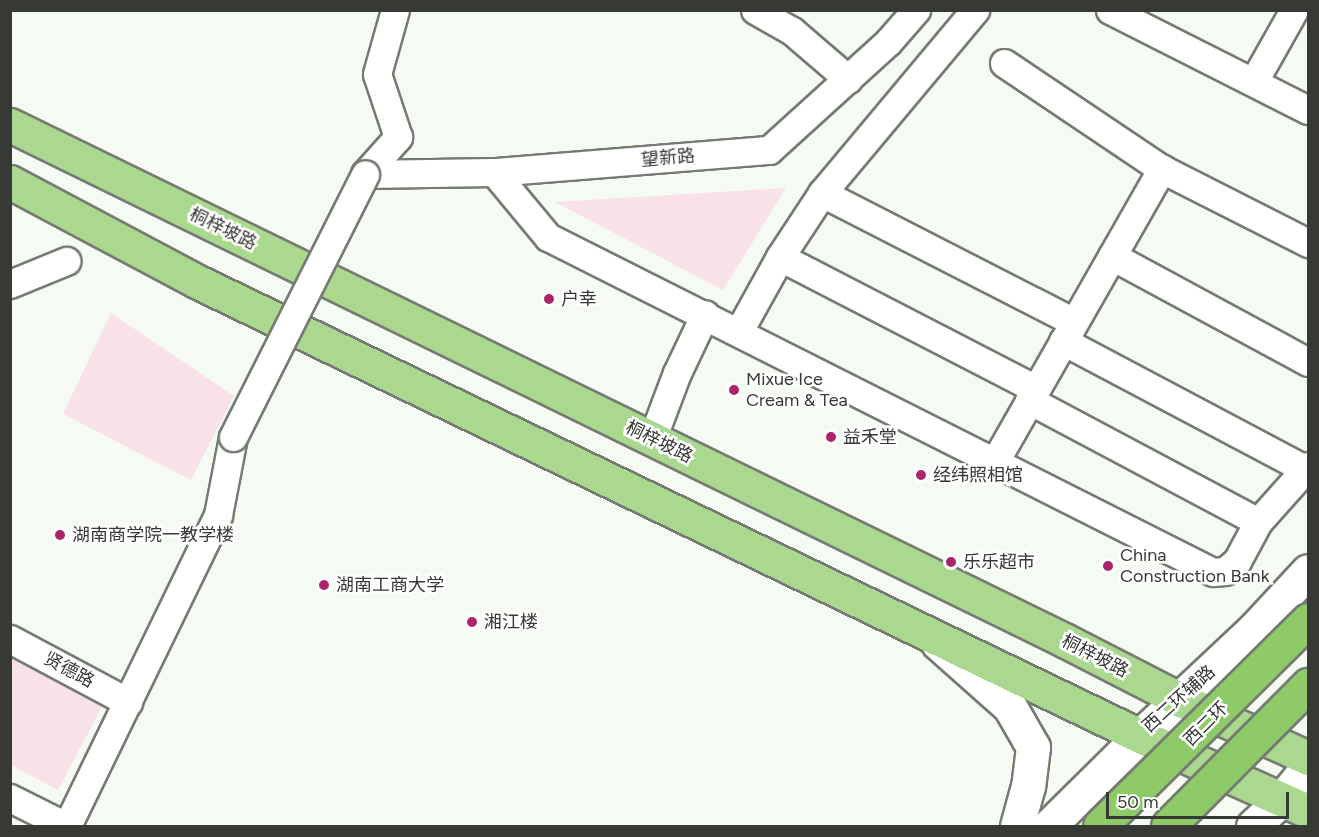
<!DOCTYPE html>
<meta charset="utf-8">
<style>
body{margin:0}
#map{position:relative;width:1319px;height:837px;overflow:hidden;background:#f5fbf2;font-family:Figtree,"Noto Sans SC",sans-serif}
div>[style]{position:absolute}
.green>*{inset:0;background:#f9e1e9}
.roads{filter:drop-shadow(2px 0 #757b72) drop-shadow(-2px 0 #757b72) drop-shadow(0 2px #757b72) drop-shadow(0 -2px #757b72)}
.minor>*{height:27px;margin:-13.5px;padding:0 13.5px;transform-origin:13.5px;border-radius:13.5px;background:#fff}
.tertiary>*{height:33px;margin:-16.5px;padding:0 16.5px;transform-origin:16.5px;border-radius:16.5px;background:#fff}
.primary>*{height:33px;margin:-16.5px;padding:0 16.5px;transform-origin:16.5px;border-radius:16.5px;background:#aad88e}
.bridges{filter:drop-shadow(2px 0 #757b72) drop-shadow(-2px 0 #757b72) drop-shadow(0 2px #757b72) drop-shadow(0 -2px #757b72)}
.minor-bridge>*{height:27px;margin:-13.5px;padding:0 13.5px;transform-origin:13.5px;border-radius:13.5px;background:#fff}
.trunk-bridge>*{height:33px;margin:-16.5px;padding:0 16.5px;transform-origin:16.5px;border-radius:16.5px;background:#8ecb68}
.dots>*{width:16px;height:16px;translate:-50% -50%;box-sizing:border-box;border:3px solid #fff;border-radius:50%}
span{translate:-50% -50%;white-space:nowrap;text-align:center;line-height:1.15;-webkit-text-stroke:5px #fff;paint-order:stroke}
.street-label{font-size:18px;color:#373935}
.poi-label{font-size:18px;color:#373935}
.left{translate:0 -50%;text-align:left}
.frame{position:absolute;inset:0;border:12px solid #373935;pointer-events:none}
.scale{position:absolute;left:1106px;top:792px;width:183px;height:27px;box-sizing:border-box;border:3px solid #373935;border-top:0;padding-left:8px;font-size:18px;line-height:21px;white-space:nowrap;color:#373935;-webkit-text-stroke:4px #fff;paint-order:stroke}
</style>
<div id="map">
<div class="green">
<i style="clip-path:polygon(786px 188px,723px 290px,555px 202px)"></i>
<i style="clip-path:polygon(111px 313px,234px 396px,191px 480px,63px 414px)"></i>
<i style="clip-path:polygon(11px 656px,103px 705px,58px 790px,11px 765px)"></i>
</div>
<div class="roads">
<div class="minor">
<i style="left:755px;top:10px;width:43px;rotate:29.6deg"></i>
<i style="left:792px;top:31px;width:74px;rotate:40.6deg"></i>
<i style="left:1110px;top:10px;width:222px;rotate:26.8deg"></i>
<i style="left:1004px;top:63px;width:190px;rotate:33.9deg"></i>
<i style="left:1254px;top:81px;width:81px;rotate:-60.6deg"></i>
<i style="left:494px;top:172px;width:85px;rotate:50.3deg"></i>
<i style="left:548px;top:237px;width:745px;rotate:26.74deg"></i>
<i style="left:1213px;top:572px;width:12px;rotate:-5deg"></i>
<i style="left:1225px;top:571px;width:16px;rotate:-40deg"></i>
<i style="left:1237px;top:561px;width:44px;rotate:-61.7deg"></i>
<i style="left:1258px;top:522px;width:75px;rotate:-48.2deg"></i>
<i style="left:365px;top:174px;width:129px;rotate:-0.9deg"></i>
<i style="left:494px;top:172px;width:276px;rotate:-4.6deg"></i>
<i style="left:769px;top:150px;width:161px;rotate:-42.2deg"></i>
<i style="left:888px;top:42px;width:43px;rotate:-48.8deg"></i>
<i style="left:365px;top:174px;width:50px;rotate:-48.3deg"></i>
<i style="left:398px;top:137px;width:66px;rotate:-108.4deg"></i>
<i style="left:377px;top:74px;width:66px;rotate:-74.3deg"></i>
<i style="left:822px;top:193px;width:283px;rotate:27.1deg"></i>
<i style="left:1112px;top:256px;width:223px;rotate:28.4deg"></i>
<i style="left:780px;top:257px;width:288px;rotate:27.3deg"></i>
<i style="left:10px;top:284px;width:61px;rotate:-22.3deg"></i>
<i style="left:739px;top:331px;width:85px;rotate:-61deg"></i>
<i style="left:780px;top:257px;width:77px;rotate:-56.7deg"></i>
<i style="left:822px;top:193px;width:239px;rotate:-50.1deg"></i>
<i style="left:1063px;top:341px;width:276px;rotate:27.9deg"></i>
<i style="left:1029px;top:400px;width:259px;rotate:28deg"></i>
<i style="left:652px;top:439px;width:71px;rotate:-69.3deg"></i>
<i style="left:677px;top:373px;width:65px;rotate:-64.6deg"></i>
<i style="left:994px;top:463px;width:339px;rotate:-60.3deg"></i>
<i style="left:1162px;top:169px;width:164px;rotate:26.9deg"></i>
<i style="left:10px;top:639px;width:134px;rotate:28.1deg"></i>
<i style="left:10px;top:798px;width:63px;rotate:26.6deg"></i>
<i style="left:67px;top:826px;width:346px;rotate:-64.1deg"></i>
<i style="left:218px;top:515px;width:79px;rotate:-79.1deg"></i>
</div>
<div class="tertiary">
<i style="left:938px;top:643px;width:96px;rotate:41.6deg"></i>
<i style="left:1010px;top:707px;width:46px;rotate:60.1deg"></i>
<i style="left:1033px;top:747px;width:39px;rotate:97deg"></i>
<i style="left:1028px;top:786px;width:41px;rotate:105.4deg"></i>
<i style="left:1049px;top:826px;width:128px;rotate:-44.7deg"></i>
<i style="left:1140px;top:736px;width:159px;rotate:-43.2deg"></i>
<i style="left:1256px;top:627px;width:76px;rotate:-47.1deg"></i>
<i style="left:1253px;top:826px;width:40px;rotate:-43deg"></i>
<i style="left:1282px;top:799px;width:41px;rotate:-50.9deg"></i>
</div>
<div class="primary">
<i style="left:10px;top:125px;width:1175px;rotate:26.04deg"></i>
<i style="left:1066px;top:641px;width:129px;rotate:27.2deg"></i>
<i style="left:1181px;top:700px;width:140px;rotate:24.5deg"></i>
<i style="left:10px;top:182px;width:213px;rotate:28deg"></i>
<i style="left:198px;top:282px;width:1046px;rotate:25.73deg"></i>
<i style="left:1140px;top:736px;width:184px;rotate:24.1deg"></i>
</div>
</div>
<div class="bridges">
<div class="minor-bridge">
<i style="left:233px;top:437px;width:294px;rotate:-63.3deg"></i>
</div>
<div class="trunk-bridge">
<i style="left:1100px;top:826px;width:293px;rotate:-44.7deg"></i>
<i style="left:1168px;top:826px;width:199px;rotate:-45.2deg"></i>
</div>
</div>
<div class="dots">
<i style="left:549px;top:299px;background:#ac256b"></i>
<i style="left:734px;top:390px;background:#ac256b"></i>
<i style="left:831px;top:437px;background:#ac256b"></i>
<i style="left:921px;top:475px;background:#ac256b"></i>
<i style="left:60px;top:535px;background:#ac256b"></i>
<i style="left:951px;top:562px;background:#ac256b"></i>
<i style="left:1108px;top:566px;background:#ac256b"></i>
<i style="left:324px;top:585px;background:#ac256b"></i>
<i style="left:472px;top:622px;background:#ac256b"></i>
</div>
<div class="street-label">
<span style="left:668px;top:158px;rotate:-5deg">望新路</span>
<span style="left:223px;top:229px;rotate:26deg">桐梓坡路</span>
<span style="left:659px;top:442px;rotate:26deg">桐梓坡路</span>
<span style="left:1095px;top:656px;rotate:27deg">桐梓坡路</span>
<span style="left:69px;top:670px;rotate:28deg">贤德路</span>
<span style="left:1179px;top:699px;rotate:-42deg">西二环辅路</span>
<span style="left:1206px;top:724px;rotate:-45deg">西二环</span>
</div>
<div class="poi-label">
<span class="left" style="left:561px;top:299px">户幸</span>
<span class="left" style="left:746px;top:390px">Mixue Ice<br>Cream &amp; Tea</span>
<span class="left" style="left:843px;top:437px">益禾堂</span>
<span class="left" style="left:933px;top:475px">经纬照相馆</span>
<span class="left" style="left:72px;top:535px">湖南商学院一教学楼</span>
<span class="left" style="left:1120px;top:566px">China<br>Construction Bank</span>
<span class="left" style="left:963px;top:562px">乐乐超市</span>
<span class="left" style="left:336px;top:585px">湖南工商大学</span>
<span class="left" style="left:484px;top:622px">湘江楼</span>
</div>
<div class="frame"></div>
<div class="scale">50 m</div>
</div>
